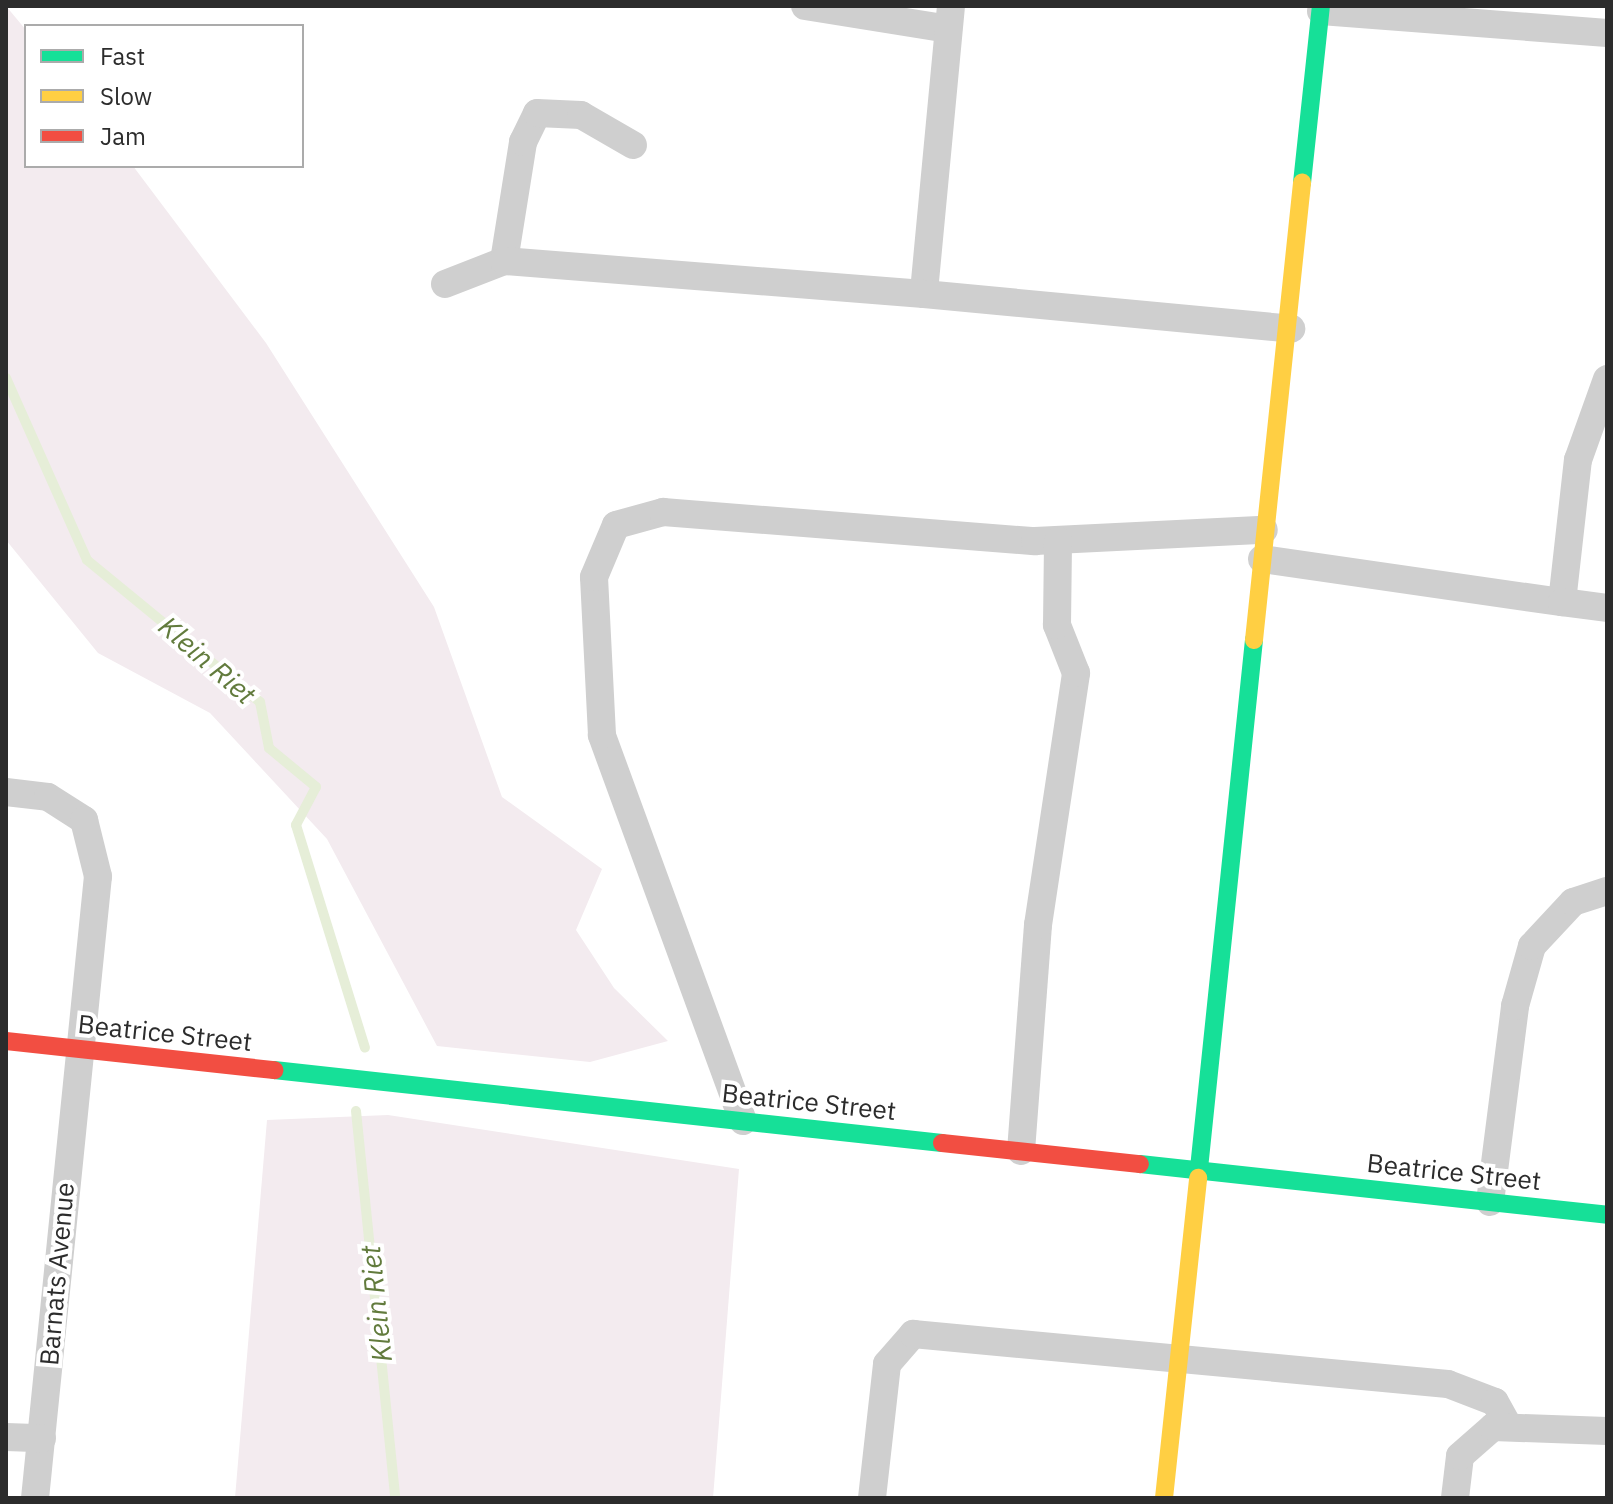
<!DOCTYPE html>
<style>
body{margin:0}
#map{position:relative;width:1613px;height:1504px;overflow:hidden;background:#fff;font-family:"IBM Plex Sans",sans-serif}
div>[style]{position:absolute}
.green>*{inset:0;background:#f3ebef}
.stream>*{height:10px;margin:-5px;padding:0 5px;transform-origin:5px;border-radius:5px;background:#e6eed8}
.street>*{height:28px;margin:-14px;padding:0 14px;transform-origin:14px;border-radius:14px;background:#cfcfcf}
.fast>*{height:18px;margin:-9px;padding:0 9px;transform-origin:9px;border-radius:9px;background:#16e098}
.slow>*{height:18px;margin:-9px;padding:0 9px;transform-origin:9px;border-radius:9px;background:#ffcf43}
.jam>*{height:18px;margin:-9px;padding:0 9px;transform-origin:9px;border-radius:9px;background:#f24e42}
span{translate:-50% -50%;white-space:nowrap;text-align:center;line-height:1.15;-webkit-text-stroke:8px #fff;paint-order:stroke}
.street-label{font-size:26px;color:#2c2c2c}
.water-label{font-size:28px;color:#627b3d;font-style:italic}
.frame{position:absolute;inset:0;border:8px solid #2c2c2c;pointer-events:none}
.legend{position:absolute;left:24px;top:24px;width:280px;height:144px;box-sizing:border-box;background:#fff;border:2px solid #ababab;margin:0;padding:10px 14px;list-style:none;font-size:24px;color:#2c2c2c}
.legend li{display:flex;align-items:center;gap:16px;height:40px}
.legend b{width:40px;border:2px solid #ababab}
</style>
<div id="map">
<div class="green">
<i style="clip-path:polygon(6px 6px,26px 30px,26px 166px,133px 166px,266px 343px,434px 607px,502px 797px,602px 869px,576px 930px,614px 988px,668px 1041px,590px 1062px,437px 1046px,327px 839px,210px 713px,98px 653px,6px 540px)"></i>
<i style="clip-path:polygon(388px 1115px,739px 1169px,713px 1498px,235px 1498px,267px 1120px)"></i>
</div>
<div class="stream">
<i style="left:6px;top:378px;width:199px;rotate:66deg"></i>
<i style="left:87px;top:560px;width:224px;rotate:39.4deg"></i>
<i style="left:260px;top:702px;width:47px;rotate:78.9deg"></i>
<i style="left:269px;top:748px;width:61px;rotate:39.7deg"></i>
<i style="left:316px;top:787px;width:43px;rotate:117.8deg"></i>
<i style="left:296px;top:825px;width:233px;rotate:72.8deg"></i>
<i style="left:356px;top:1111px;width:389px;rotate:84.2deg"></i>
</div>
<div class="street">
<i style="left:805px;top:6px;width:145px;rotate:9.1deg"></i>
<i style="left:951px;top:6px;width:289px;rotate:95.4deg"></i>
<i style="left:924px;top:294px;width:369px;rotate:5.4deg"></i>
<i style="left:1321px;top:11px;width:287px;rotate:4.4deg"></i>
<i style="left:504px;top:261px;width:121px;rotate:-80.9deg"></i>
<i style="left:523px;top:142px;width:32px;rotate:-64deg"></i>
<i style="left:537px;top:113px;width:44px;rotate:2.6deg"></i>
<i style="left:581px;top:115px;width:60px;rotate:30deg"></i>
<i style="left:445px;top:284px;width:63px;rotate:-21.3deg"></i>
<i style="left:504px;top:261px;width:421px;rotate:4.5deg"></i>
<i style="left:1262px;top:559px;width:303px;rotate:8.2deg"></i>
<i style="left:1562px;top:602px;width:143px;rotate:-83.6deg"></i>
<i style="left:1578px;top:460px;width:86px;rotate:-70.3deg"></i>
<i style="left:1562px;top:602px;width:45px;rotate:7.6deg"></i>
<i style="left:6px;top:792px;width:42px;rotate:6.8deg"></i>
<i style="left:48px;top:797px;width:43px;rotate:32.6deg"></i>
<i style="left:84px;top:820px;width:58px;rotate:76deg"></i>
<i style="left:98px;top:876px;width:625px;rotate:95.78deg"></i>
<i style="left:743px;top:1121px;width:411px;rotate:-110.1deg"></i>
<i style="left:602px;top:735px;width:158px;rotate:-92.9deg"></i>
<i style="left:594px;top:577px;width:56px;rotate:-67.1deg"></i>
<i style="left:616px;top:525px;width:49px;rotate:-15.5deg"></i>
<i style="left:663px;top:512px;width:373px;rotate:4.5deg"></i>
<i style="left:1035px;top:541px;width:229px;rotate:-2.8deg"></i>
<i style="left:1021px;top:1151px;width:227px;rotate:-85.7deg"></i>
<i style="left:1038px;top:925px;width:255px;rotate:-81.4deg"></i>
<i style="left:1076px;top:673px;width:52px;rotate:-111.6deg"></i>
<i style="left:1057px;top:625px;width:84px;rotate:-89.3deg"></i>
<i style="left:1490px;top:1202px;width:198px;rotate:-82.7deg"></i>
<i style="left:1515px;top:1006px;width:62px;rotate:-74.2deg"></i>
<i style="left:1532px;top:946px;width:60px;rotate:-47deg"></i>
<i style="left:1573px;top:902px;width:36px;rotate:-18deg"></i>
<i style="left:6px;top:1437px;width:36px;rotate:2deg"></i>
<i style="left:872px;top:1498px;width:135px;rotate:-83.6deg"></i>
<i style="left:887px;top:1364px;width:40px;rotate:-49deg"></i>
<i style="left:913px;top:1334px;width:537px;rotate:5.34deg"></i>
<i style="left:1448px;top:1384px;width:50px;rotate:21deg"></i>
<i style="left:1495px;top:1402px;width:26px;rotate:61deg"></i>
<i style="left:1455px;top:1498px;width:42px;rotate:-83.2deg"></i>
<i style="left:1460px;top:1456px;width:44px;rotate:-41.3deg"></i>
<i style="left:1493px;top:1427px;width:114px;rotate:2deg"></i>
</div>
<div class="fast">
<i style="left:1302px;top:183px;width:178px;rotate:-83.9deg"></i>
<i style="left:274px;top:1070px;width:672px;rotate:6.24deg"></i>
<i style="left:1140px;top:1164px;width:470px;rotate:6.2deg"></i>
<i style="left:1198px;top:1178px;width:541px;rotate:-84.06deg"></i>
</div>
<div class="slow">
<i style="left:1254px;top:640px;width:460px;rotate:-84deg"></i>
<i style="left:1164px;top:1498px;width:322px;rotate:-83.9deg"></i>
</div>
<div class="jam">
<i style="left:6px;top:1041px;width:270px;rotate:6.2deg"></i>
<i style="left:942px;top:1143px;width:199px;rotate:6.1deg"></i>
</div>
<div class="street-label">
<span style="left:165px;top:1033px;rotate:6deg">Beatrice Street</span>
<span style="left:809px;top:1102px;rotate:6deg">Beatrice Street</span>
<span style="left:1454px;top:1172px;rotate:6deg">Beatrice Street</span>
<span style="left:57px;top:1274px;rotate:-85deg">Barnats Avenue</span>
</div>
<div class="water-label">
<span style="left:207px;top:660px;rotate:41deg">Klein Riet</span>
<span style="left:376px;top:1304px;rotate:-96deg">Klein Riet</span>
</div>
<div class="frame"></div>
<ul class="legend">
<li><b style="height:10px;background:#16e098"></b>Fast</li>
<li><b style="height:10px;background:#ffcf43"></b>Slow</li>
<li><b style="height:10px;background:#f24e42"></b>Jam</li>
</ul>
</div>
